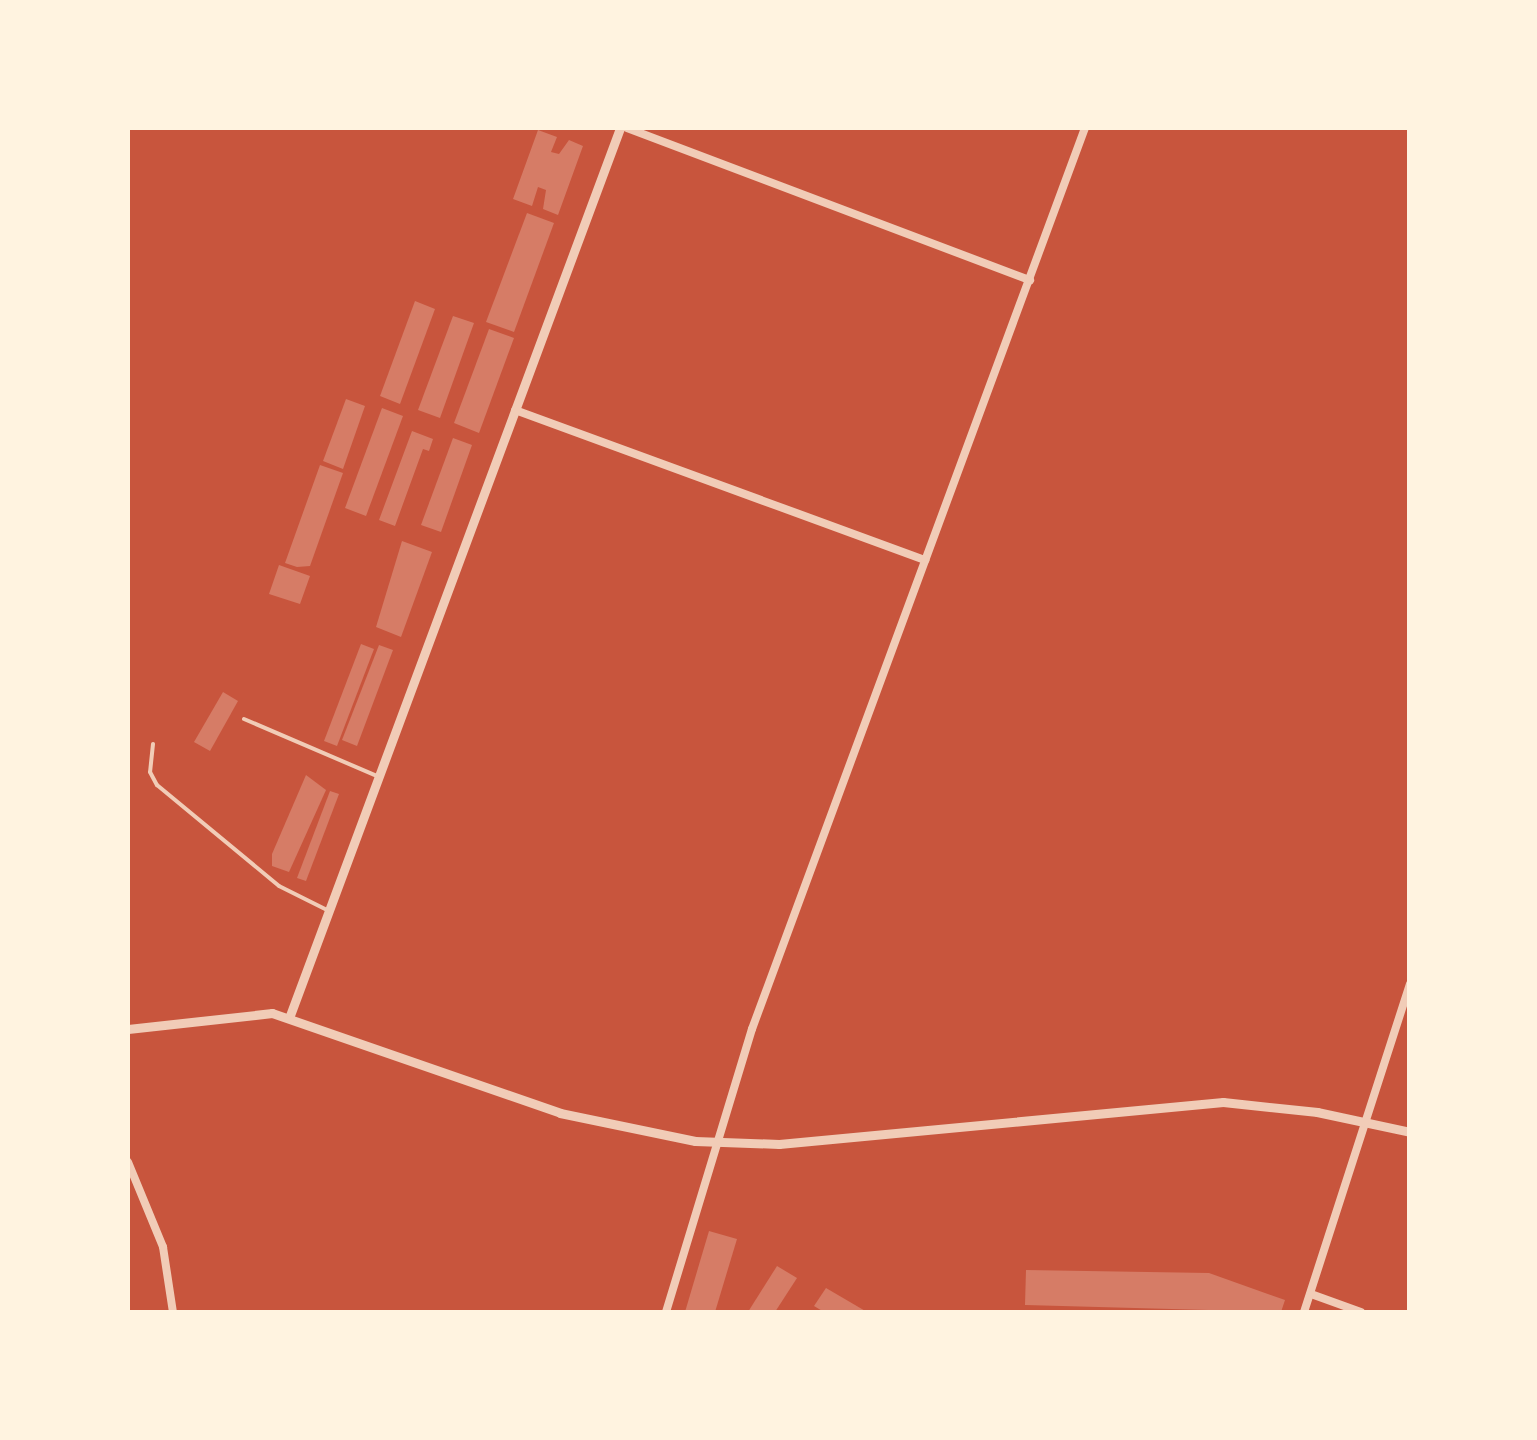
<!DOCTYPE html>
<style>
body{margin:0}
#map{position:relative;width:1537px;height:1440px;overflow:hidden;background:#c8553d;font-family:Mulish,sans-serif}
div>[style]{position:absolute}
.building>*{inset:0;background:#d67c66}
.service>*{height:4px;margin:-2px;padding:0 2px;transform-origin:2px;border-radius:2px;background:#f1ccb7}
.minor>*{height:8px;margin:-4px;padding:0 4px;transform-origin:4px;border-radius:4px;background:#f1ccb7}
.tertiary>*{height:9px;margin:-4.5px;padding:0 4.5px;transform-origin:4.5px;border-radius:4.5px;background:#f1ccb7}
span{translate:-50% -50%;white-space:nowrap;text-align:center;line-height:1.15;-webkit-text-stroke:8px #fff3e0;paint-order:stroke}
.frame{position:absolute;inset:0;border:130px solid #fff3e0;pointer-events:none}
</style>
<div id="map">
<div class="building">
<i style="clip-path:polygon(538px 130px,557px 137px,551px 152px,559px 154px,569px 140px,583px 146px,558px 215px,543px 209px,546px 190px,538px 187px,532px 206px,513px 199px)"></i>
<i style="clip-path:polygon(527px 213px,554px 223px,514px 332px,486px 322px)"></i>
<i style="clip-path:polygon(415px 301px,435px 309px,400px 404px,380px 396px)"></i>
<i style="clip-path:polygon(453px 316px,474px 323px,440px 418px,418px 410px)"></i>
<i style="clip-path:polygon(489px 329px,514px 338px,479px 433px,454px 423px)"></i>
<i style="clip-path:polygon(346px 399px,365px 406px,343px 469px,323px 461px)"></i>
<i style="clip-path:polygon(382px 408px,403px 416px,366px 516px,345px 508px)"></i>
<i style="clip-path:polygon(412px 431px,433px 439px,429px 451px,423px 449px,395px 526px,379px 520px)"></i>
<i style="clip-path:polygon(453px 438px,472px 445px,441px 532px,421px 525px)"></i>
<i style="clip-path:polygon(320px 465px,343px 473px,310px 566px,297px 567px,285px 563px)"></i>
<i style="clip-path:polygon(402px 541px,432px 552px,401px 637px,376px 627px)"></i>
<i style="clip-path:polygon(279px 565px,310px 576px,300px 604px,269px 594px)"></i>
<i style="clip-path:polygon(361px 644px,374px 649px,337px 746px,324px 741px)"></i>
<i style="clip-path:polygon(379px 645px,393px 650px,357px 746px,342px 740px)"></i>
<i style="clip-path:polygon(223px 692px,238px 701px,210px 751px,194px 742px)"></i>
<i style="clip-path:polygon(306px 775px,326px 790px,289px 872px,272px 866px,272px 854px)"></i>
<i style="clip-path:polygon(330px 791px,339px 794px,306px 881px,297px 878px)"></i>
<i style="clip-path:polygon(709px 1231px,737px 1239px,715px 1312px,685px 1312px)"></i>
<i style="clip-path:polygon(777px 1266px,797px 1278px,775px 1312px,748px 1312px)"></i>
<i style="clip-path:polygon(1026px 1270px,1209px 1273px,1285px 1300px,1281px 1312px,1025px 1305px)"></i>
<i style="clip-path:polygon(826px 1288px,867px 1312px,824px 1312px,814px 1306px)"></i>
</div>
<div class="service">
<i style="left:244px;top:719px;width:145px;rotate:23.2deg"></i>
<i style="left:153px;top:744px;width:28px;rotate:96deg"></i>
<i style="left:150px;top:772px;width:15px;rotate:62deg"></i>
<i style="left:157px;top:785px;width:158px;rotate:39.6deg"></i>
<i style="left:279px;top:886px;width:56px;rotate:26.6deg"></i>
</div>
<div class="minor">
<i style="left:627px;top:128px;width:431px;rotate:20.7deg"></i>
<i style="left:515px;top:410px;width:437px;rotate:20.1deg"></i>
<i style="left:128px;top:1162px;width:92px;rotate:67.6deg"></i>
<i style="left:163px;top:1247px;width:66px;rotate:81.3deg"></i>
<i style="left:1311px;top:1294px;width:53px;rotate:19.8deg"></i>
<i style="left:666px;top:1312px;width:296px;rotate:-73.1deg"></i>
<i style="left:752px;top:1029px;width:961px;rotate:-69.72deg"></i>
<i style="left:1304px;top:1312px;width:345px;rotate:-72.1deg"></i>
</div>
<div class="tertiary">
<i style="left:289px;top:1018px;width:950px;rotate:-69.6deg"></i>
<i style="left:128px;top:1029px;width:145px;rotate:-6.3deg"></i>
<i style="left:272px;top:1013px;width:305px;rotate:19.1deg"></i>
<i style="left:560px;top:1113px;width:138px;rotate:11.7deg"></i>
<i style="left:695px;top:1141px;width:84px;rotate:2deg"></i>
<i style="left:779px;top:1144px;width:446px;rotate:-5.4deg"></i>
<i style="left:1223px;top:1102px;width:95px;rotate:6.1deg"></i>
<i style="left:1317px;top:1112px;width:95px;rotate:12.1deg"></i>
</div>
<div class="frame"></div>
</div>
